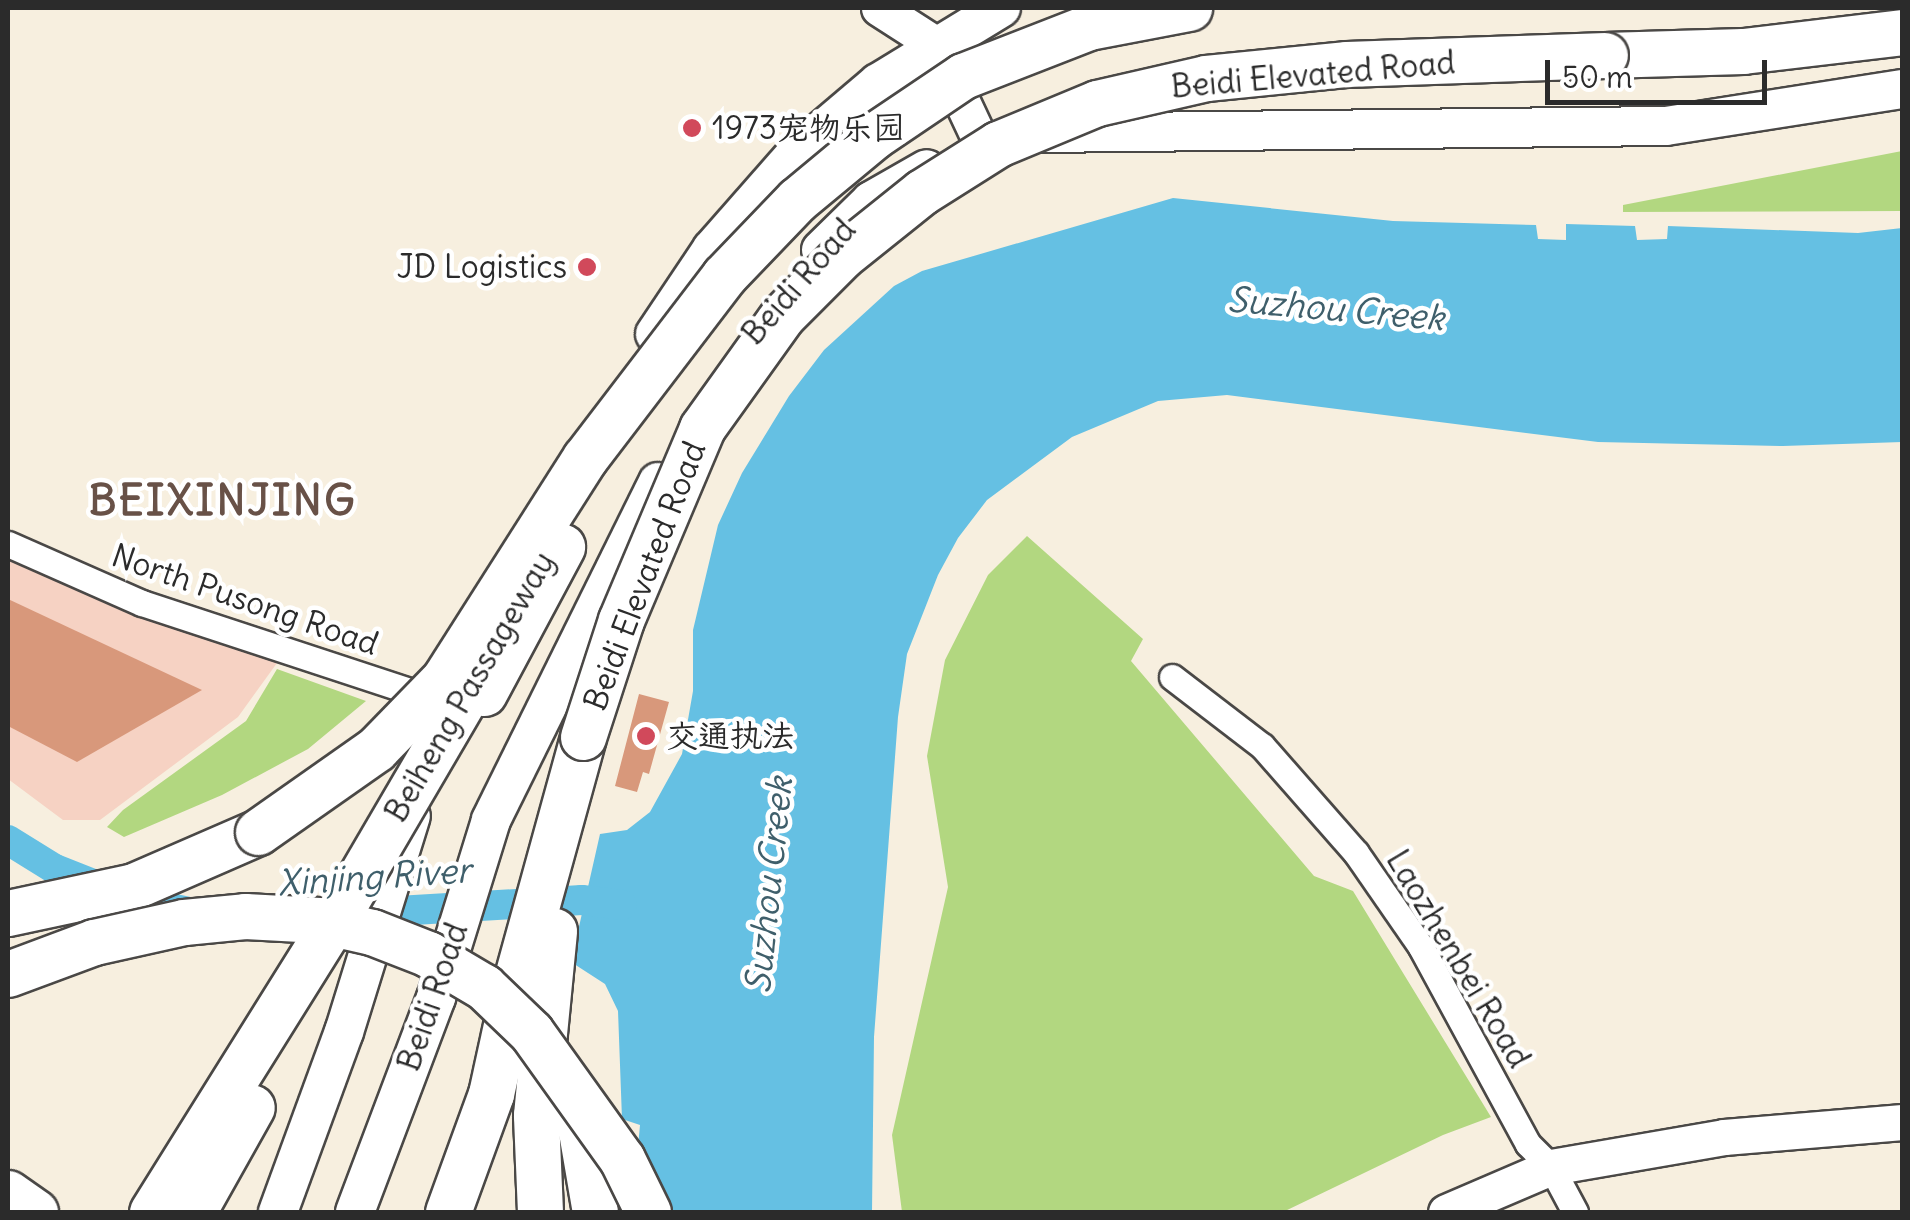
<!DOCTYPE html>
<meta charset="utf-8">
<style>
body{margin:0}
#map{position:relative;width:1910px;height:1220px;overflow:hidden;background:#f7efdf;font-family:Delius,"LXGW WenKai TC",sans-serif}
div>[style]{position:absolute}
.built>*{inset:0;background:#f6d2c3}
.green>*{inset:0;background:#b2d780}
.water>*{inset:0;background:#65c0e3}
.canal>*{height:30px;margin:-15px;padding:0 15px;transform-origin:15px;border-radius:15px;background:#65c0e3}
.building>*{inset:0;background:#d8987b}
.roads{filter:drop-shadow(2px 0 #4a4846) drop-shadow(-2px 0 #4a4846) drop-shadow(0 2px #4a4846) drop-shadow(0 -2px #4a4846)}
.street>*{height:25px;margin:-12.5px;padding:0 12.5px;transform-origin:12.5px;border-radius:12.5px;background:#fff}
.secondary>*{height:35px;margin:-17.5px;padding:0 17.5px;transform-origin:17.5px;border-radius:17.5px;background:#fff}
.primary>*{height:38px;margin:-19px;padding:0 19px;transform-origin:19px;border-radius:19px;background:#fff}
.highway>*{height:45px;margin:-22.5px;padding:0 22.5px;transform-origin:22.5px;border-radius:22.5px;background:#fff}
.bridges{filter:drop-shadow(2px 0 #4a4846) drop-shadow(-2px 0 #4a4846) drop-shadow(0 2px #4a4846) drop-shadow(0 -2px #4a4846)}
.highway-bridge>*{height:45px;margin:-22.5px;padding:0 22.5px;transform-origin:22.5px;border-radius:22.5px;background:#fff}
.dots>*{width:28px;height:28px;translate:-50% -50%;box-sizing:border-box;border:5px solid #fff;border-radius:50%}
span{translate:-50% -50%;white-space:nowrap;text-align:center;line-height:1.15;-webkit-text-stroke:9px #fff;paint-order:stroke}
.street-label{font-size:32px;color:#2b2b2b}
.poi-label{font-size:32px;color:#2b2b2b}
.left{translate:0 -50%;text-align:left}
.right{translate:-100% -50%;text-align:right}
.water-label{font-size:35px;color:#3f5f6b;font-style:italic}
.district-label{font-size:42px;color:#685147;font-weight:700;letter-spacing:2.5px}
.frame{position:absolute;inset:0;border:10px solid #2b2b2b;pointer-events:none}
.scale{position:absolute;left:1545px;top:60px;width:222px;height:45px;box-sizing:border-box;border:5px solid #2b2b2b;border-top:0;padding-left:12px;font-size:30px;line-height:35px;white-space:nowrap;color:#2b2b2b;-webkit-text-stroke:8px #fff;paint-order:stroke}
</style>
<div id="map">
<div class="built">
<i style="clip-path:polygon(8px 557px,153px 622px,277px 663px,238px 717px,100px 820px,63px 820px,8px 779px)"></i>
</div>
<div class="green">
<i style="clip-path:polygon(1902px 151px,1902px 211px,1623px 212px,1623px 205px)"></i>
<i style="clip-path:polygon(1027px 536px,1143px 639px,1131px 661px,1314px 876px,1353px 891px,1491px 1117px,1443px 1135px,1283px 1212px,902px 1212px,892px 1135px,948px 887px,927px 756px,945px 660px,988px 575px)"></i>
<i style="clip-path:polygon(277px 669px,366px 701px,308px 749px,222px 795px,124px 837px,107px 827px,123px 810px,246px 721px)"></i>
</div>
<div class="water">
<i style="clip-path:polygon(1173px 198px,1393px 221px,1536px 225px,1538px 239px,1566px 240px,1566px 224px,1635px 226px,1637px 240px,1667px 239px,1668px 226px,1858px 233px,1902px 228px,1902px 442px,1783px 446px,1598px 442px,1227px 395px,1158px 401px,1072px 437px,987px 500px,958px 538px,938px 575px,907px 654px,898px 717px,874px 1037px,872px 1212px,632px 1212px,640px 1125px,622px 1119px,618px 1011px,605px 984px,571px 962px,600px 834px,627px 830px,650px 812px,682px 754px,693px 691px,693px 630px,718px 525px,742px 473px,789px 396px,824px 350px,894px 286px,922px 271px)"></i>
</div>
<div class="canal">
<i style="left:8px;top:840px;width:55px;rotate:31.7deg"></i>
<i style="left:55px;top:869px;width:87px;rotate:21.6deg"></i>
<i style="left:136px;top:901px;width:59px;rotate:11.7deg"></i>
<i style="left:364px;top:913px;width:218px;rotate:-3.4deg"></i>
<i style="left:582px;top:900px;width:40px;rotate:7.1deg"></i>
</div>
<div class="building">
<i style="clip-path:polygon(8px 599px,202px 690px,77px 762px,8px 726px)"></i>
<i style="clip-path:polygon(639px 694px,669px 702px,649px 774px,643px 772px,637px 792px,615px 786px)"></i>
</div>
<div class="roads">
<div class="street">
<i style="left:8px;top:544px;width:146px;rotate:23.8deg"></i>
<i style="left:142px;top:603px;width:304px;rotate:18.2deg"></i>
<i style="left:1172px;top:677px;width:113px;rotate:37.5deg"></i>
<i style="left:1262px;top:746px;width:142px;rotate:48.7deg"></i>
<i style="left:1356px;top:853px;width:114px;rotate:55.3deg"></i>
<i style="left:1421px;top:947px;width:224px;rotate:61.5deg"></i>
<i style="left:1528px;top:1144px;width:33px;rotate:45deg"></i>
<i style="left:1551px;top:1167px;width:51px;rotate:61.9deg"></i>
</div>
<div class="secondary">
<i style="left:879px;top:8px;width:67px;rotate:32.7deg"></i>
<i style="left:935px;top:44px;width:106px;rotate:64.9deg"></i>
<i style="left:1446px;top:1212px;width:114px;rotate:-23.2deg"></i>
<i style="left:1551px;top:1167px;width:176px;rotate:-9.8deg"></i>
<i style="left:1724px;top:1137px;width:179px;rotate:-4.8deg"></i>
</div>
<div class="primary">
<i style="left:1040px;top:133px;width:626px;rotate:-0.64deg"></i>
<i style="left:1666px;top:126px;width:239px;rotate:-8.9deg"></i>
<i style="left:821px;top:250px;width:70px;rotate:-44.4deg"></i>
<i style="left:871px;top:201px;width:64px;rotate:-29.7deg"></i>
<i style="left:655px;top:334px;width:102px;rotate:-56.2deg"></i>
<i style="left:712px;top:249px;width:130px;rotate:-48.7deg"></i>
<i style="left:798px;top:151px;width:105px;rotate:-40.4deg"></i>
<i style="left:878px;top:83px;width:144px;rotate:-31.4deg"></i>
<i style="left:278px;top:1212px;width:192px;rotate:-69.9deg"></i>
<i style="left:344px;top:1032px;width:226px;rotate:-72.8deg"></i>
<i style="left:355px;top:1212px;width:229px;rotate:-69.3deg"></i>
<i style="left:436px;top:998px;width:186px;rotate:-72.8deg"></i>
<i style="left:491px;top:820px;width:377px;rotate:-63.7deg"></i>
</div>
<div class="highway">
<i style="left:1605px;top:55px;width:138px;rotate:-1.7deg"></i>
<i style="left:1743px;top:51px;width:160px;rotate:-6.8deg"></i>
<i style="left:8px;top:913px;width:129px;rotate:-12.1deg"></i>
<i style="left:134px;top:886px;width:135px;rotate:-23.5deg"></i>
<i style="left:565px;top:1089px;width:45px;rotate:69.1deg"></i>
<i style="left:581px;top:1131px;width:82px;rotate:80.2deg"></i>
<i style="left:8px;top:1193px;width:33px;rotate:35deg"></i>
<i style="left:448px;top:1212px;width:126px;rotate:-70deg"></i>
<i style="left:491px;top:1094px;width:113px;rotate:-77.7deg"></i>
<i style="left:515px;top:984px;width:256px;rotate:-74.6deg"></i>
<i style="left:540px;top:1212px;width:97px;rotate:-92.4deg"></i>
<i style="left:536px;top:1115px;width:185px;rotate:-84.4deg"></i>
</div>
</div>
<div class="bridges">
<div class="highway-bridge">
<i style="left:484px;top:693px;width:166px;rotate:-61.9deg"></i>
<i style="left:583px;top:737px;width:123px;rotate:-72deg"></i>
<i style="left:621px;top:620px;width:208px;rotate:-67.1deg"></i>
<i style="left:702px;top:428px;width:139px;rotate:-54.4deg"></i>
<i style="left:783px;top:315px;width:83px;rotate:-45deg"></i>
<i style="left:842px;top:256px;width:102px;rotate:-38.7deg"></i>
<i style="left:922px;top:192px;width:90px;rotate:-32.3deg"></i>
<i style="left:998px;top:144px;width:107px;rotate:-22.5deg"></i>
<i style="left:1097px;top:103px;width:112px;rotate:-12.9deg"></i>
<i style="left:1206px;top:78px;width:142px;rotate:-5.7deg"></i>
<i style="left:1347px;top:64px;width:258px;rotate:-2deg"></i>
<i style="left:258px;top:832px;width:144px;rotate:-35.1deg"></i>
<i style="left:376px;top:749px;width:98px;rotate:-45.8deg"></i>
<i style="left:444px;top:679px;width:262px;rotate:-57.5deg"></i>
<i style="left:585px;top:458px;width:229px;rotate:-52.6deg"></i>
<i style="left:724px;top:276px;width:105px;rotate:-46.2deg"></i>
<i style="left:797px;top:200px;width:100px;rotate:-39.7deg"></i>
<i style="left:874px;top:136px;width:107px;rotate:-34deg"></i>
<i style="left:963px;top:76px;width:135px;rotate:-21.3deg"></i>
<i style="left:1089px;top:27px;width:102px;rotate:-10.8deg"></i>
<i style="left:8px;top:974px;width:92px;rotate:-20.4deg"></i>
<i style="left:94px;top:942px;width:92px;rotate:-12.5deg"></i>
<i style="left:184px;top:922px;width:61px;rotate:-5.6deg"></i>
<i style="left:245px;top:916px;width:74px;rotate:3.1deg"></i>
<i style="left:319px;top:920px;width:54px;rotate:12.8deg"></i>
<i style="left:372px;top:932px;width:60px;rotate:21.4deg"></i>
<i style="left:428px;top:954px;width:65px;rotate:30.5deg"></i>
<i style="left:484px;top:987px;width:65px;rotate:43.8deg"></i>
<i style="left:531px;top:1032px;width:156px;rotate:54.4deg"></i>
<i style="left:622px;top:1159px;width:59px;rotate:63.9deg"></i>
<i style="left:152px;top:1212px;width:358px;rotate:-58deg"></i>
<i style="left:342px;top:908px;width:287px;rotate:-59.7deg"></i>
<i style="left:193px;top:1212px;width:120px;rotate:-60.7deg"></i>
</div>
</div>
<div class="dots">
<i style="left:692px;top:128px;background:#d1495b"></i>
<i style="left:587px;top:267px;background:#d1495b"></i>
<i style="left:646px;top:736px;background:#d1495b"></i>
</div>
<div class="street-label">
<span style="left:1313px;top:75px;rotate:-5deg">Beidi Elevated Road</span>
<span style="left:799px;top:282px;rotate:-49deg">Beidi Road</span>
<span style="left:645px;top:576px;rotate:-69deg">Beidi Elevated Road</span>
<span style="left:245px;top:600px;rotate:19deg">North Pusong Road</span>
<span style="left:470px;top:687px;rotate:-60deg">Beiheng Passageway</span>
<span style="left:1458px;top:959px;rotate:59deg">Laozhenbei Road</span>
<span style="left:433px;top:997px;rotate:-71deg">Beidi Road</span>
</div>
<div class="poi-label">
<span class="left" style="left:712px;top:128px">1973宠物乐园</span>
<span class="right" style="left:567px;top:267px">JD Logistics</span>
<span class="left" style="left:666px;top:736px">交通执法</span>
</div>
<div class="water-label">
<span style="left:1336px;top:308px;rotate:5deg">Suzhou Creek</span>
<span style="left:374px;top:876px;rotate:-4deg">Xinjing River</span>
<span style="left:768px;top:885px;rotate:-84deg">Suzhou Creek</span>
</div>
<div class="district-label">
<span style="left:223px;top:500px">BEIXINJING</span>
</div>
<div class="frame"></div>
<div class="scale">50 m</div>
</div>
